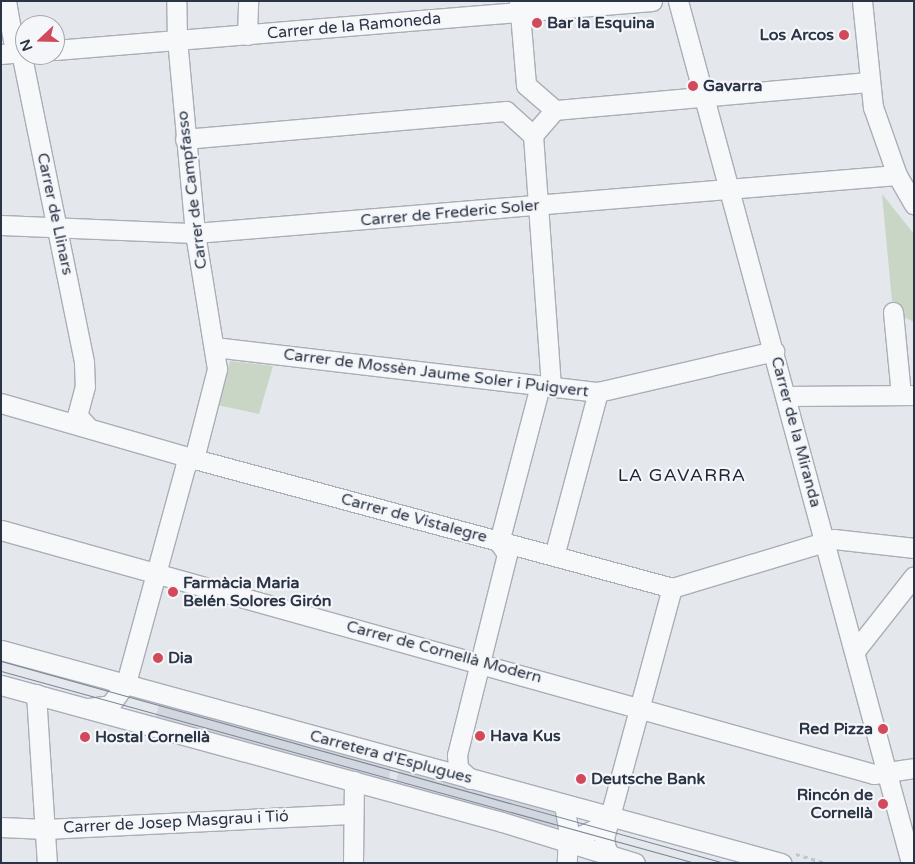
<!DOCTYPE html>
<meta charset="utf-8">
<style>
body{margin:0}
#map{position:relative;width:915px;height:864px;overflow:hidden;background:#e4e7ec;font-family:"Varela Round",sans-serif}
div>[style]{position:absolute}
.built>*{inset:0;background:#d2d6de}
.green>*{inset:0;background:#c9d6c5}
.path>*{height:2.5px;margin-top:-1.25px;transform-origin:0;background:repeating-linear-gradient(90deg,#c2c5cb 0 4px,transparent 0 8px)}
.roads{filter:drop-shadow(1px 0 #a9aeb7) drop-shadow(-1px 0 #a9aeb7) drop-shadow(0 1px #a9aeb7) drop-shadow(0 -1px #a9aeb7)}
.minor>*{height:19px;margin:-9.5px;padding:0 9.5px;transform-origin:9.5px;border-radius:9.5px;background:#f7f8fa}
.tram>*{height:1px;margin:-0.5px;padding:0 0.5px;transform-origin:0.5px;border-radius:0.5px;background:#7d8696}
.dots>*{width:14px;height:14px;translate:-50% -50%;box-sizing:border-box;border:2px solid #f4f6f9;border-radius:50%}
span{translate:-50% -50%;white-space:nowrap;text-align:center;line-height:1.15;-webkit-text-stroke:4.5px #f4f6f9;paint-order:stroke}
.poi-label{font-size:16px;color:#2b3445;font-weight:700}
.left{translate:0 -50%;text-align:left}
.right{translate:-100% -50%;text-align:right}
.street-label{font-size:16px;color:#2b3445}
.neighbourhood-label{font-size:18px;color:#1d2536;letter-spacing:1px}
.frame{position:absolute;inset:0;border:2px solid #2b3445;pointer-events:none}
.north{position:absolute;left:15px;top:15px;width:50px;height:50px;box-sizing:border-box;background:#f4f6f9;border:1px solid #a4a8b1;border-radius:50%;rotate:249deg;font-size:14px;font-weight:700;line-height:20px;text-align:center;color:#2b3445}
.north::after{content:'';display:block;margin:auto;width:18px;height:22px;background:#d1495b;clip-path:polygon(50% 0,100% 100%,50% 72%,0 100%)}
</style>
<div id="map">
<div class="built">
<i style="clip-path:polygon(160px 701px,392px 765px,388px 783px,155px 719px)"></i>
<i style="clip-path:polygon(400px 767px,560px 811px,555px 829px,395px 785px)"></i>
</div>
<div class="green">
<i style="clip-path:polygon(882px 194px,914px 234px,914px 322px,893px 312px)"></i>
<i style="clip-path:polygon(230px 361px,273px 366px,259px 414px,217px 405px)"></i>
</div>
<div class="path">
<i style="left:796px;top:854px;width:30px;rotate:17deg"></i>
</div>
<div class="roads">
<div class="minor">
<i style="left:6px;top:1px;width:40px;rotate:80deg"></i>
<i style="left:13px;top:40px;width:14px;rotate:56deg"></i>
<i style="left:21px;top:52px;width:316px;rotate:78.5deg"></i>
<i style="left:84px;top:362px;width:24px;rotate:88deg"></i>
<i style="left:85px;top:386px;width:30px;rotate:105deg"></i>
<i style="left:77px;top:415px;width:15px;rotate:48deg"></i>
<i style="left:519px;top:1px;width:84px;rotate:85.2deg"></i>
<i style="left:678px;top:1px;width:893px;rotate:74.87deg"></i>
<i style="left:862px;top:1px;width:107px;rotate:84.1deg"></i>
<i style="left:873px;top:107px;width:72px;rotate:70.6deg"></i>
<i style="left:897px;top:175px;width:34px;rotate:60deg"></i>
<i style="left:247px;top:35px;width:34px;rotate:-88deg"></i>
<i style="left:55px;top:50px;width:599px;rotate:-4.69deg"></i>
<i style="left:1px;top:54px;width:24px;rotate:-5deg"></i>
<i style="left:526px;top:85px;width:38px;rotate:41deg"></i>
<i style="left:555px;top:110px;width:316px;rotate:-5.1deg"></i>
<i style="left:506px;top:111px;width:36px;rotate:42deg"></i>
<i style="left:533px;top:135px;width:253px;rotate:85.9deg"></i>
<i style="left:533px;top:135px;width:33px;rotate:-49deg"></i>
<i style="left:185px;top:139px;width:322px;rotate:-5deg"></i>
<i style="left:1px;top:225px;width:194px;rotate:2.4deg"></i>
<i style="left:195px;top:233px;width:704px;rotate:-4.72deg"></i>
<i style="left:893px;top:312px;width:83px;rotate:84.5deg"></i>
<i style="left:214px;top:347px;width:387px;rotate:6.7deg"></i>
<i style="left:598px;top:392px;width:181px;rotate:-13.1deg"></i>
<i style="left:786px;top:396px;width:128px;rotate:-0.4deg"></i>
<i style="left:1px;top:403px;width:198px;rotate:16.1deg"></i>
<i style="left:191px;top:458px;width:498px;rotate:15.1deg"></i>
<i style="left:672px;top:588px;width:169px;rotate:-16.8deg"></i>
<i style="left:834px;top:539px;width:81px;rotate:6.4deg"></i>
<i style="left:1px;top:530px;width:906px;rotate:15.62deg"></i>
<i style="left:874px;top:774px;width:40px;rotate:-8.5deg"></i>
<i style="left:554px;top:556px;width:170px;rotate:-75deg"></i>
<i style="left:1px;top:650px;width:809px;rotate:15.27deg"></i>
<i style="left:855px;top:651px;width:95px;rotate:-51.8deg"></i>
<i style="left:1px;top:685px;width:519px;rotate:15.29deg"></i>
<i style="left:502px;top:822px;width:139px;rotate:17.1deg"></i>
<i style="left:36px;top:694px;width:169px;rotate:86.3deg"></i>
<i style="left:89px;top:708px;width:21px;rotate:-8deg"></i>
<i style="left:110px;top:705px;width:27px;rotate:-54deg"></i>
<i style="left:126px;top:683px;width:224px;rotate:-74.7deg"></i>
<i style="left:185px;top:467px;width:19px;rotate:-55deg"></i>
<i style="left:196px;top:451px;width:85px;rotate:-75.6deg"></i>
<i style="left:217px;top:369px;width:138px;rotate:-99.2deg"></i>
<i style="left:195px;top:233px;width:194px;rotate:-95.3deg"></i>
<i style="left:177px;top:40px;width:39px;rotate:-91deg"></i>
<i style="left:470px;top:779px;width:16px;rotate:-137deg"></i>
<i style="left:458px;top:768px;width:13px;rotate:-94deg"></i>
<i style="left:457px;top:755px;width:207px;rotate:-76deg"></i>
<i style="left:507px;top:554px;width:14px;rotate:-124deg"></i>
<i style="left:499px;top:542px;width:161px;rotate:-75.3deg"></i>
<i style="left:564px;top:805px;width:23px;rotate:80deg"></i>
<i style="left:568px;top:828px;width:35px;rotate:92deg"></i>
<i style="left:1px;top:827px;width:44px;rotate:2.6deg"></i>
<i style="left:45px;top:829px;width:306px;rotate:-2.8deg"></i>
<i style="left:567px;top:842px;width:45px;rotate:-24.9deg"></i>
<i style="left:611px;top:856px;width:9px;rotate:-126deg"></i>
<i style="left:606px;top:849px;width:11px;rotate:-100deg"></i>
<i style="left:604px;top:838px;width:259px;rotate:-74.8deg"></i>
<i style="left:353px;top:863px;width:82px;rotate:-89.3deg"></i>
</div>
</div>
<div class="tram">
<i style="left:1px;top:661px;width:751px;rotate:15.61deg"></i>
<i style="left:1px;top:671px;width:720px;rotate:15.46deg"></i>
</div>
<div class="dots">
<i style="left:537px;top:23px;background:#d1495b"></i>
<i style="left:844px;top:35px;background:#d1495b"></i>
<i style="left:693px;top:86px;background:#d1495b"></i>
<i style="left:173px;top:592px;background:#d1495b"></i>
<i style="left:158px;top:658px;background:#d1495b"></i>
<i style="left:883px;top:729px;background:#d1495b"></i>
<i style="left:480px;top:736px;background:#d1495b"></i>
<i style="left:85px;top:737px;background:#d1495b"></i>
<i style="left:581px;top:779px;background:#d1495b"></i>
<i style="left:883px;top:804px;background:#d1495b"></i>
</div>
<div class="poi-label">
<span class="left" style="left:547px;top:23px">Bar la Esquina</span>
<span class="right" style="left:834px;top:35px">Los Arcos</span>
<span class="left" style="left:703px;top:86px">Gavarra</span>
<span class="left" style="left:183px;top:592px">Farmàcia Maria<br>Belén Solores Girón</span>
<span class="left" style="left:168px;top:658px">Dia</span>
<span class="right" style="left:873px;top:729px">Red Pizza</span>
<span class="left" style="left:490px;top:736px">Hava Kus</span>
<span class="left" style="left:95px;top:737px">Hostal Cornellà</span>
<span class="left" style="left:591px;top:779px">Deutsche Bank</span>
<span class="right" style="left:873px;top:804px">Rincón de<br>Cornellà</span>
</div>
<div class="street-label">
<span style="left:354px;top:26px;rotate:-5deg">Carrer de la Ramoneda</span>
<span style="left:192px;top:190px;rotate:-97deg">Carrer de Campfasso</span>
<span style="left:450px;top:213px;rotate:-5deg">Carrer de Frederic Soler</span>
<span style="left:55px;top:214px;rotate:78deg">Carrer de Llinars</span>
<span style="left:436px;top:373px;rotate:7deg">Carrer de Mossèn Jaume Soler i Puigvert</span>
<span style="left:796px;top:432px;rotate:75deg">Carrer de la Miranda</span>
<span style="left:414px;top:518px;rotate:15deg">Carrer de Vistalegre</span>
<span style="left:444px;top:652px;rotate:15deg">Carrer de Cornellà Modern</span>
<span style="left:391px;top:757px;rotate:15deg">Carretera d'Esplugues</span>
<span style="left:176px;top:822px;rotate:-3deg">Carrer de Josep Masgrau i Tió</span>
</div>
<div class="neighbourhood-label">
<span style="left:682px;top:475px">LA GAVARRA</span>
</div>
<div class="frame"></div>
<div class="north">N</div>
</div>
